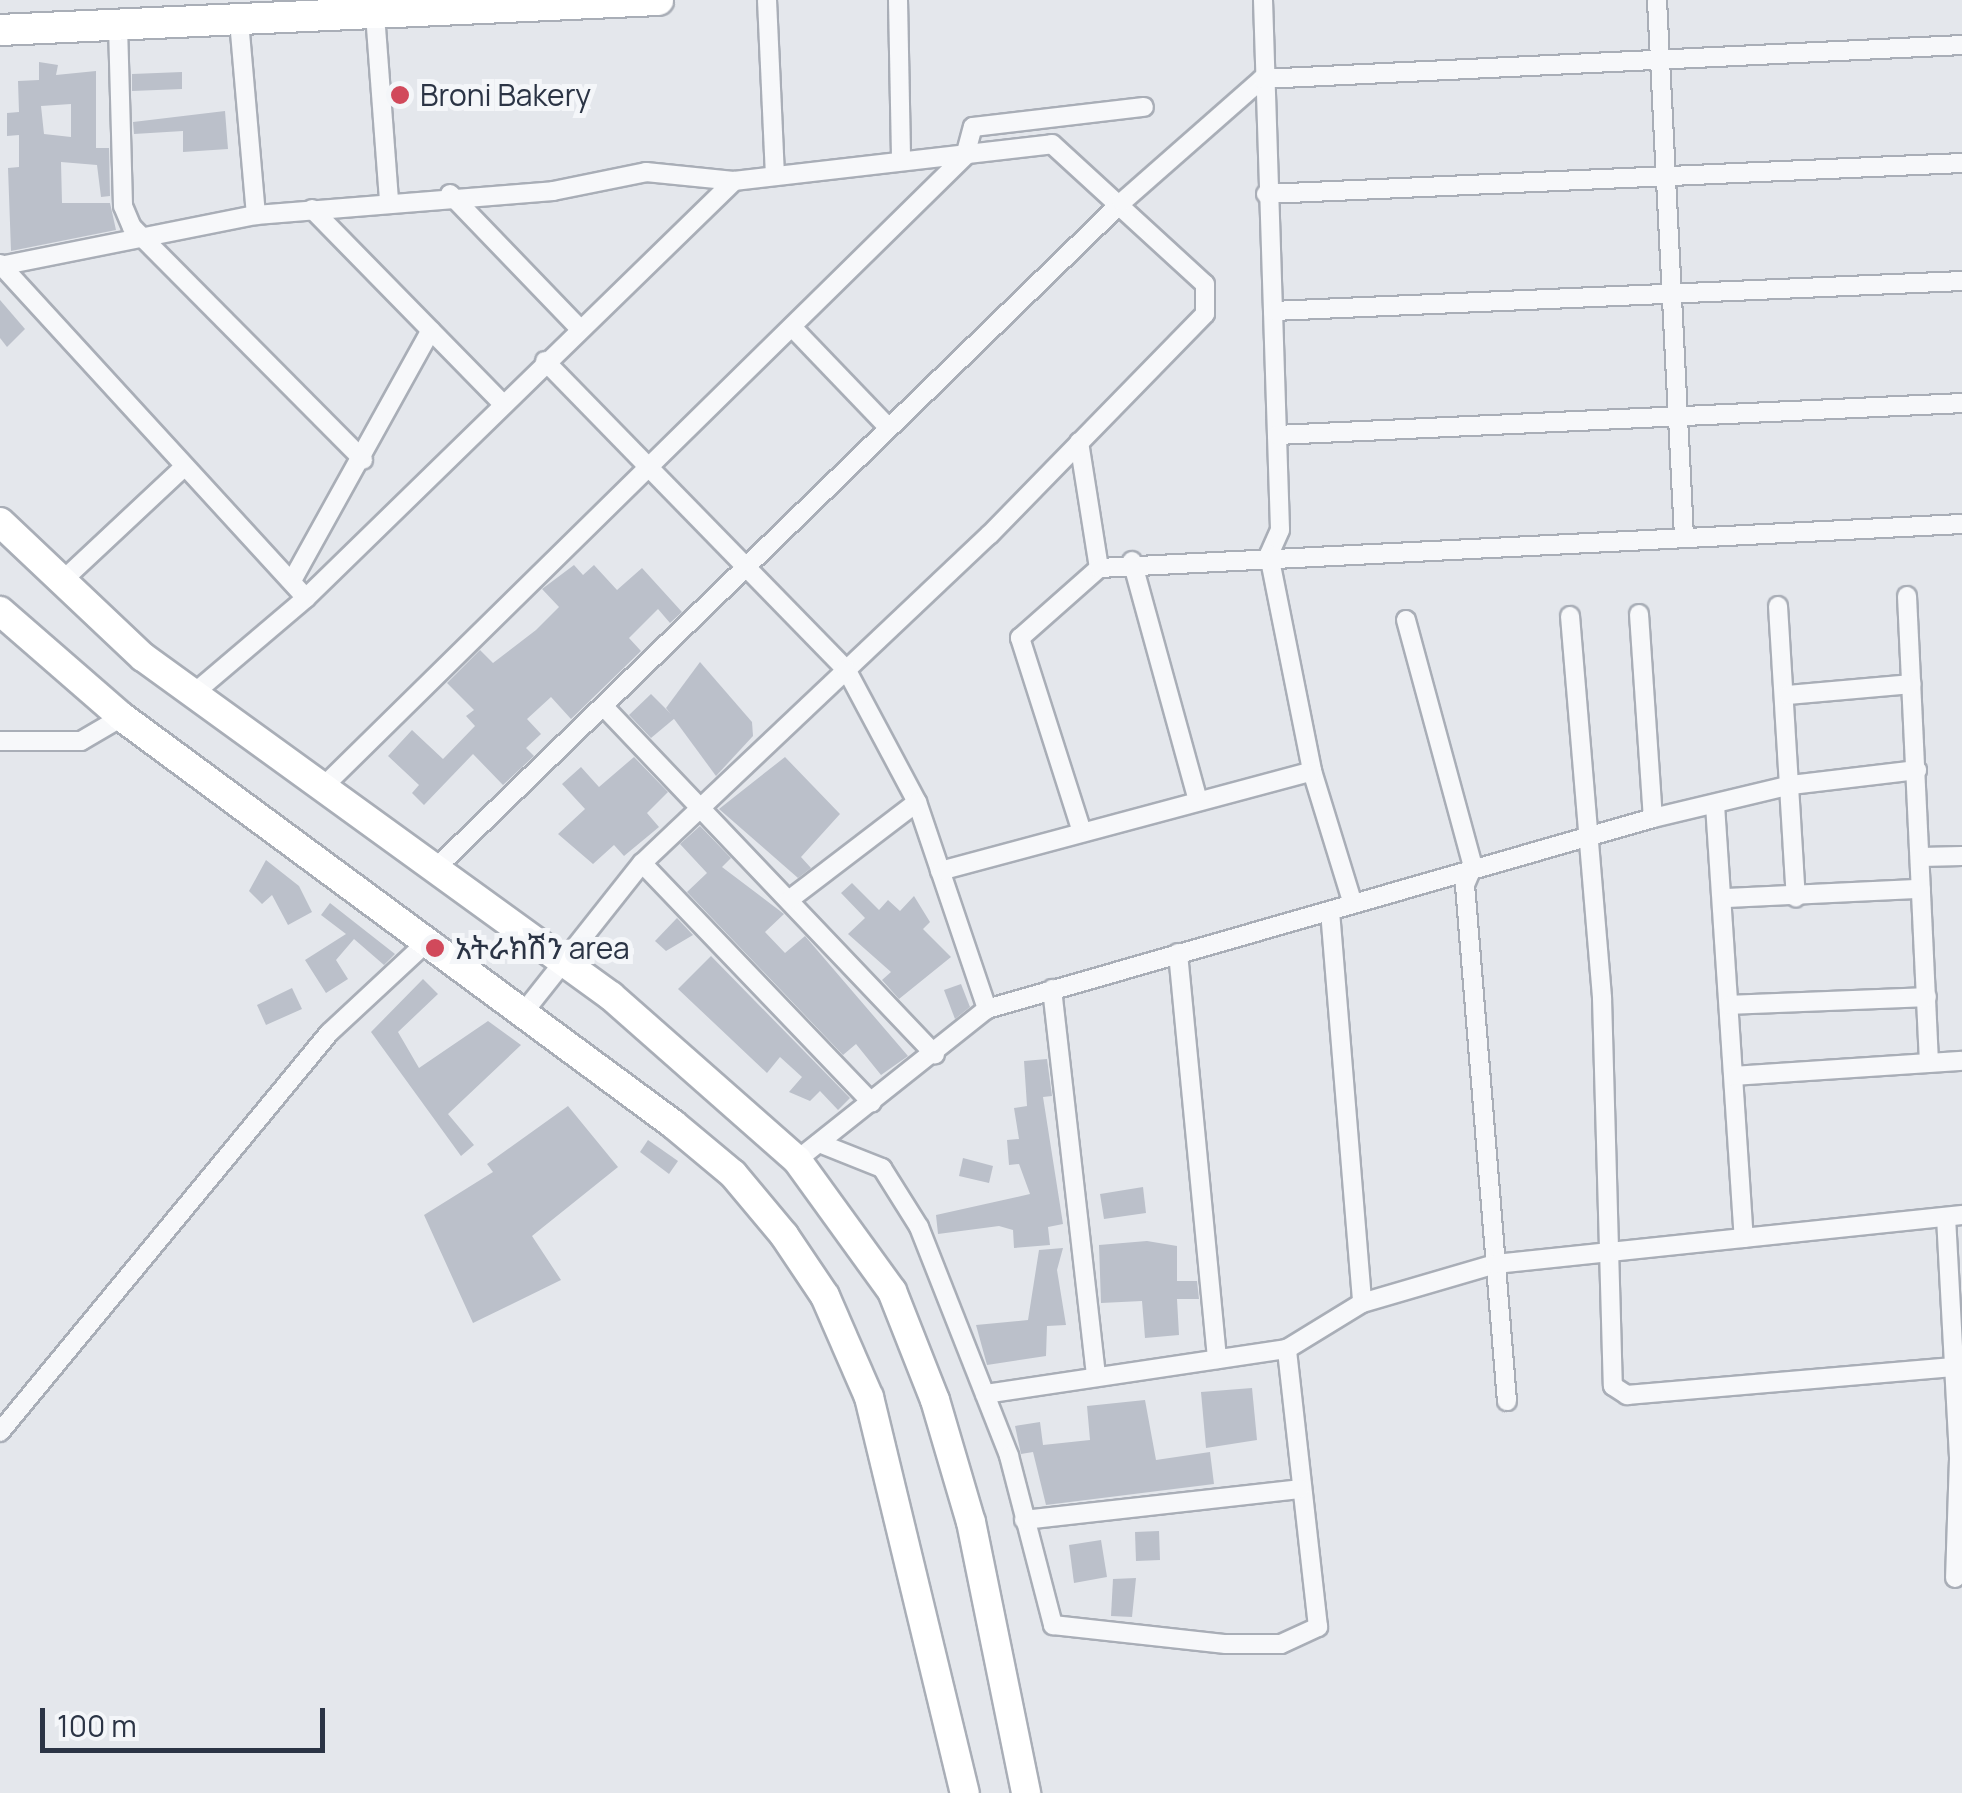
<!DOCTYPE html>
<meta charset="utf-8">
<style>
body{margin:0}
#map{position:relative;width:1962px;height:1793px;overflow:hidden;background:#e4e7ec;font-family:Manrope,"Noto Sans Ethiopic",sans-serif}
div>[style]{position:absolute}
.building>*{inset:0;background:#bbc0ca}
.roads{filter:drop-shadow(2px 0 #a9aeb7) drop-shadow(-2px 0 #a9aeb7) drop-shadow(0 2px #a9aeb7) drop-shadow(0 -2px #a9aeb7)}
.minor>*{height:18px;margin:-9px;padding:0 9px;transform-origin:9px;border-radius:9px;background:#f7f8fa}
.primary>*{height:28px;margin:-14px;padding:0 14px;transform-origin:14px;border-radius:14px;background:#fff}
.trunk>*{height:30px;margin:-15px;padding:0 15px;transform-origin:15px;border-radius:15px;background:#fff}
.dots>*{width:28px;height:28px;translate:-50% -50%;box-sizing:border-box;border:5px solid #f4f6f9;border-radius:50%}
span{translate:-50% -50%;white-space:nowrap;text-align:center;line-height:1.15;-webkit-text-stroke:10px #f4f6f9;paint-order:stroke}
.poi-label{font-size:30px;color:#2b3445}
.left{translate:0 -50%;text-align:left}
.scale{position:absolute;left:40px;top:1708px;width:285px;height:45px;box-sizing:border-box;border:5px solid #2b3445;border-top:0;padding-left:12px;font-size:30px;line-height:35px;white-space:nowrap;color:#2b3445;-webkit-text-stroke:8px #f4f6f9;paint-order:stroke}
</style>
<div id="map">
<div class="building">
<i style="clip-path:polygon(evenodd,39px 62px,58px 65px,56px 75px,96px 71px,96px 148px,109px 148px,110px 196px,101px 197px,97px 165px,61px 162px,62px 203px,110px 203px,116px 230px,11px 251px,8px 168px,19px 167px,19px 135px,7px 136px,7px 113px,19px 112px,18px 81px,39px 80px,39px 62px,71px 104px,71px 137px,44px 134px,41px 106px,71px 104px)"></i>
<i style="clip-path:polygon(182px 72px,182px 89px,132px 91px,132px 74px)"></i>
<i style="clip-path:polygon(225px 111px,228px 149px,183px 152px,183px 131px,134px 134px,133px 122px)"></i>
<i style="clip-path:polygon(0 300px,25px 329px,7px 347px,0 338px)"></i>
<i style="clip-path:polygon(574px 565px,583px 575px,594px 565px,617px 590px,642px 568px,682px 612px,670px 623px,658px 609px,629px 638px,641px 651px,571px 719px,551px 697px,527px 719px,541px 734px,526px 748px,534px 756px,503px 785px,473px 754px,424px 805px,412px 793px,419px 785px,388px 756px,412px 730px,443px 759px,475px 726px,466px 716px,474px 710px,447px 683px,480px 650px,493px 663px,536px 630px,559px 607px,542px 589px)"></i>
<i style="clip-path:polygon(700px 662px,752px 722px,753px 736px,716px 776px,666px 708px)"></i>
<i style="clip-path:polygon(651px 694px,675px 718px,651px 738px,629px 715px)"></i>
<i style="clip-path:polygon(634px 757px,668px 792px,647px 813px,659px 827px,624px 856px,614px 845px,593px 864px,558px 834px,585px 809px,562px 784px,581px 767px,599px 787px)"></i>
<i style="clip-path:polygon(785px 757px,840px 814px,801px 857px,811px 868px,798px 878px,719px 809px)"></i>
<i style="clip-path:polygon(700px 826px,731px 858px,722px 867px,784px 914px,765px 932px,785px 953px,805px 936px,908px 1056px,881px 1075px,856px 1044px,843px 1055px,687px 892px,707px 873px,680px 844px)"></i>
<i style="clip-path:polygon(266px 860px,299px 886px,312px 912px,288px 925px,272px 895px,262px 904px,249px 891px)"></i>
<i style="clip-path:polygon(852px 883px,879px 910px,888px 900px,900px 911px,914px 896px,930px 922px,923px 929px,951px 957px,899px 999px,882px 980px,891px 972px,848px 934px,865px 918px,841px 893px)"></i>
<i style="clip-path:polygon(330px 903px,395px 954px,384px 965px,354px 939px,336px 960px,348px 979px,326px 993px,305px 960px,346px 934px,321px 915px)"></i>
<i style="clip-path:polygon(677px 918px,693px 935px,666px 951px,655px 941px)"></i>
<i style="clip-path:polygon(711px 956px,850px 1098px,838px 1110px,820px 1091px,810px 1101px,789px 1092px,802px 1077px,780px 1057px,767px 1073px,678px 989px)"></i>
<i style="clip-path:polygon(423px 979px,438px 994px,398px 1032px,419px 1068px,488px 1021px,521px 1045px,448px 1114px,474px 1145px,461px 1156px,371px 1032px)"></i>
<i style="clip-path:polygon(961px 984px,970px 1007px,955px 1019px,944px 990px)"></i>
<i style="clip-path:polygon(292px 988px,302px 1009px,266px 1025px,257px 1005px)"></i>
<i style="clip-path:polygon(1047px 1059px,1052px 1096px,1043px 1097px,1063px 1224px,1048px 1227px,1050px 1245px,1014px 1248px,1013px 1230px,999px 1226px,938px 1234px,936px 1215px,1030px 1194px,1019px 1164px,1009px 1165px,1007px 1140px,1019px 1139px,1014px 1108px,1027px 1106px,1024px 1061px)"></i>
<i style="clip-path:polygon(568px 1106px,618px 1167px,532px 1236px,561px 1280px,473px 1323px,424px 1215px,493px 1172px,487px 1164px)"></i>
<i style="clip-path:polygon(648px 1140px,678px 1161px,669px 1174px,640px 1152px)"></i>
<i style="clip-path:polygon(963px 1158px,993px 1166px,989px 1183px,959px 1176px)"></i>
<i style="clip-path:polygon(1143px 1187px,1146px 1213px,1104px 1219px,1100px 1194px)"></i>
<i style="clip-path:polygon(1147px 1241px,1177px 1246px,1177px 1281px,1197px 1281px,1199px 1299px,1177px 1299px,1179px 1335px,1145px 1338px,1142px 1301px,1101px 1303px,1099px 1245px)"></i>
<i style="clip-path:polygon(1063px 1248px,1057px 1270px,1066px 1325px,1047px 1326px,1046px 1356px,987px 1365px,976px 1325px,1028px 1320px,1039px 1250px)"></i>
<i style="clip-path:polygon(1252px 1388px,1257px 1440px,1206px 1448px,1201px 1392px)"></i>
<i style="clip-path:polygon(1145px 1400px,1156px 1460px,1210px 1452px,1214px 1484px,1046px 1505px,1033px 1452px,1021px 1454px,1015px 1426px,1040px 1422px,1043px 1445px,1090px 1440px,1087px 1406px)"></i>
<i style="clip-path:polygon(1159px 1531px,1160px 1560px,1136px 1561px,1135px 1532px)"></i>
<i style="clip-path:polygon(1101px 1540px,1107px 1577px,1074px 1583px,1069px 1545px)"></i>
<i style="clip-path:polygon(1136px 1578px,1132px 1617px,1111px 1616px,1113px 1579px)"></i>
</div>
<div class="roads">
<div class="minor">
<i style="left:767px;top:0;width:176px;rotate:87.4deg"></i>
<i style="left:898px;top:0;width:161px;rotate:88.9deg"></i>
<i style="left:1263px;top:0;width:530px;rotate:88.16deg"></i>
<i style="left:1280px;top:530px;width:27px;rotate:114deg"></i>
<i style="left:1269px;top:555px;width:220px;rotate:78.7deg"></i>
<i style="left:1312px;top:771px;width:139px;rotate:72.9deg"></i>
<i style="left:1657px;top:0;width:537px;rotate:87.12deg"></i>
<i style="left:375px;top:14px;width:187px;rotate:85.7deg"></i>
<i style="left:239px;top:21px;width:195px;rotate:85deg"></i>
<i style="left:118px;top:26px;width:180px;rotate:88.4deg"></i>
<i style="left:123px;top:206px;width:23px;rotate:67deg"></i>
<i style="left:132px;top:227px;width:328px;rotate:45.2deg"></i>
<i style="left:450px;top:194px;width:183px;rotate:46.1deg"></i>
<i style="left:1266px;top:194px;width:697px;rotate:-2.55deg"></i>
<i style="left:312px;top:209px;width:274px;rotate:45.6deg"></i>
<i style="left:0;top:264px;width:453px;rotate:47.5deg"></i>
<i style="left:0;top:266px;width:261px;rotate:-11.3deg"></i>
<i style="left:256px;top:215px;width:298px;rotate:-4.6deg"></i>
<i style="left:553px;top:191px;width:95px;rotate:-11.5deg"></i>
<i style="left:646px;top:172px;width:88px;rotate:5.8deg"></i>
<i style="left:734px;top:181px;width:320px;rotate:-6.6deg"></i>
<i style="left:1052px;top:144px;width:207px;rotate:42.5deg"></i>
<i style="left:1205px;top:284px;width:30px;rotate:90deg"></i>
<i style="left:1205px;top:314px;width:309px;rotate:134.3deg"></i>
<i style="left:989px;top:535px;width:477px;rotate:136.6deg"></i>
<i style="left:642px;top:863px;width:190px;rotate:128.4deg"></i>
<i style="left:1273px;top:311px;width:690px;rotate:-2.49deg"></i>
<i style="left:792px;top:327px;width:139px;rotate:46.2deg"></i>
<i style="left:545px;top:361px;width:431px;rotate:45.7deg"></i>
<i style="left:846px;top:669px;width:151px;rotate:61.9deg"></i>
<i style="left:917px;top:802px;width:219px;rotate:71.3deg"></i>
<i style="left:1277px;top:435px;width:686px;rotate:-2.67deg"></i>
<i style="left:1079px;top:442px;width:128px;rotate:81deg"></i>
<i style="left:1132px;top:561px;width:248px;rotate:74.6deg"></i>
<i style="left:294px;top:577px;width:282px;rotate:-61deg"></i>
<i style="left:61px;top:582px;width:168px;rotate:-43.1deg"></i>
<i style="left:1907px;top:596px;width:467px;rotate:87.3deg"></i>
<i style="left:1778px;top:606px;width:292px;rotate:86.5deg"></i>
<i style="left:1639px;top:614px;width:204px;rotate:86.1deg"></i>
<i style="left:1570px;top:616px;width:383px;rotate:85.2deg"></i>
<i style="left:1602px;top:998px;width:388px;rotate:88.4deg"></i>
<i style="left:1613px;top:1386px;width:17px;rotate:33deg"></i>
<i style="left:1627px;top:1395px;width:336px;rotate:-4.9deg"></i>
<i style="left:1406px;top:620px;width:255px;rotate:74.8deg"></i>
<i style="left:1473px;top:866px;width:21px;rotate:113deg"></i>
<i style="left:1465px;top:885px;width:518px;rotate:85.35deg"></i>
<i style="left:193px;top:694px;width:148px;rotate:-40.3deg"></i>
<i style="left:306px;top:598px;width:598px;rotate:-44.25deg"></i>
<i style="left:1788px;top:695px;width:124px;rotate:-5.1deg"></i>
<i style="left:606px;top:709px;width:477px;rotate:46.4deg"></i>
<i style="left:0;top:741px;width:81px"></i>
<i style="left:81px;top:741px;width:48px;rotate:-30.3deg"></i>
<i style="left:324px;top:786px;width:899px;rotate:-44.5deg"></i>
<i style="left:965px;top:156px;width:30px;rotate:-75deg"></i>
<i style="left:973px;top:127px;width:172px;rotate:-6.7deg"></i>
<i style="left:1715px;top:805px;width:434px;rotate:86.2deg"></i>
<i style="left:1082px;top:832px;width:204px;rotate:-107.7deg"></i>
<i style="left:1020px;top:638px;width:106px;rotate:-41.5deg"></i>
<i style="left:1099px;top:568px;width:864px;rotate:-2.92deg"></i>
<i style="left:1921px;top:857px;width:41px;rotate:-1.4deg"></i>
<i style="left:642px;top:863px;width:332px;rotate:46.2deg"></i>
<i style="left:437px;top:867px;width:955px;rotate:-44.15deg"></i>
<i style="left:1122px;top:202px;width:186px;rotate:-41.3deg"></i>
<i style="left:1262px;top:79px;width:701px;rotate:-2.78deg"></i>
<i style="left:940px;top:871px;width:385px;rotate:-15deg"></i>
<i style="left:1727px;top:898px;width:194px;rotate:-2.7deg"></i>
<i style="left:789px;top:900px;width:161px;rotate:-37.4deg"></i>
<i style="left:1330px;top:911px;width:393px;rotate:85.3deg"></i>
<i style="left:1178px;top:953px;width:408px;rotate:84.5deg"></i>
<i style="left:1052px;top:989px;width:388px;rotate:83.5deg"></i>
<i style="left:1729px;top:1005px;width:198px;rotate:-2.3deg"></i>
<i style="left:1734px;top:1076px;width:228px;rotate:-3.8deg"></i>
<i style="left:819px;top:1143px;width:68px;rotate:21.6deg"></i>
<i style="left:882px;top:1168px;width:70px;rotate:57.9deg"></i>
<i style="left:919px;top:1227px;width:246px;rotate:68.5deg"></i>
<i style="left:1009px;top:1456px;width:175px;rotate:75.4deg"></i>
<i style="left:1053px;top:1625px;width:174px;rotate:6.3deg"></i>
<i style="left:1226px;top:1644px;width:55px"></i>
<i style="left:1281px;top:1644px;width:41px;rotate:-24.7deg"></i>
<i style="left:1318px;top:1627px;width:280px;rotate:-96.4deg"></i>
<i style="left:797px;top:1160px;width:243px;rotate:-38.5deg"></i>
<i style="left:987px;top:1009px;width:693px;rotate:-16deg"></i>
<i style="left:1653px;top:818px;width:142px;rotate:-13.4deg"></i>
<i style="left:1791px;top:785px;width:127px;rotate:-6.8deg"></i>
<i style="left:1946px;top:1217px;width:242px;rotate:86.9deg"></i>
<i style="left:1959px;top:1459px;width:119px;rotate:91.9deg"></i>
<i style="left:985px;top:1394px;width:305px;rotate:-8.5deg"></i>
<i style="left:1287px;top:1349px;width:88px;rotate:-31.5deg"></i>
<i style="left:1362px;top:1303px;width:139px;rotate:-16.3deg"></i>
<i style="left:1495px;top:1264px;width:470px;rotate:-6deg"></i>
<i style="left:0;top:1432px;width:517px;rotate:-50.49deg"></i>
<i style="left:329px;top:1033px;width:132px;rotate:-42.9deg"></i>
<i style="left:1024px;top:1520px;width:277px;rotate:-6.4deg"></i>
</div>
<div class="primary">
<i style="left:0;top:522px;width:197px;rotate:43.4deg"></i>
<i style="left:143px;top:657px;width:578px;rotate:35.92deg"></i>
<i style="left:611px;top:996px;width:248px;rotate:41.4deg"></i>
<i style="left:797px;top:1160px;width:162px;rotate:54.1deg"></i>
<i style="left:892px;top:1291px;width:117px;rotate:68.5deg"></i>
<i style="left:935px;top:1400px;width:127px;rotate:73.6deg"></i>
<i style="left:971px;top:1522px;width:277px;rotate:78.5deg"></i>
<i style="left:0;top:611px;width:162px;rotate:41deg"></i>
<i style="left:122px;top:717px;width:685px;rotate:36.45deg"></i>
<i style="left:673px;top:1124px;width:78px;rotate:39.8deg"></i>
<i style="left:733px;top:1174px;width:80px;rotate:50.1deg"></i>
<i style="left:784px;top:1235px;width:73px;rotate:56.1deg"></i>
<i style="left:825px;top:1296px;width:110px;rotate:66.5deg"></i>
<i style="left:869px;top:1397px;width:407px;rotate:76.4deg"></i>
</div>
<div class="trunk">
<i style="left:0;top:30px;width:659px;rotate:-2.61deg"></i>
</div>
</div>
<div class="dots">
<i style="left:400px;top:95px;background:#d1495b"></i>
<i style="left:435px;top:948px;background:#d1495b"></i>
</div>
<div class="poi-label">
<span class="left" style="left:420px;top:95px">Broni Bakery</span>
<span class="left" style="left:455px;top:948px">አትራክሽን area</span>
</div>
<div class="scale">100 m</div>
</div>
